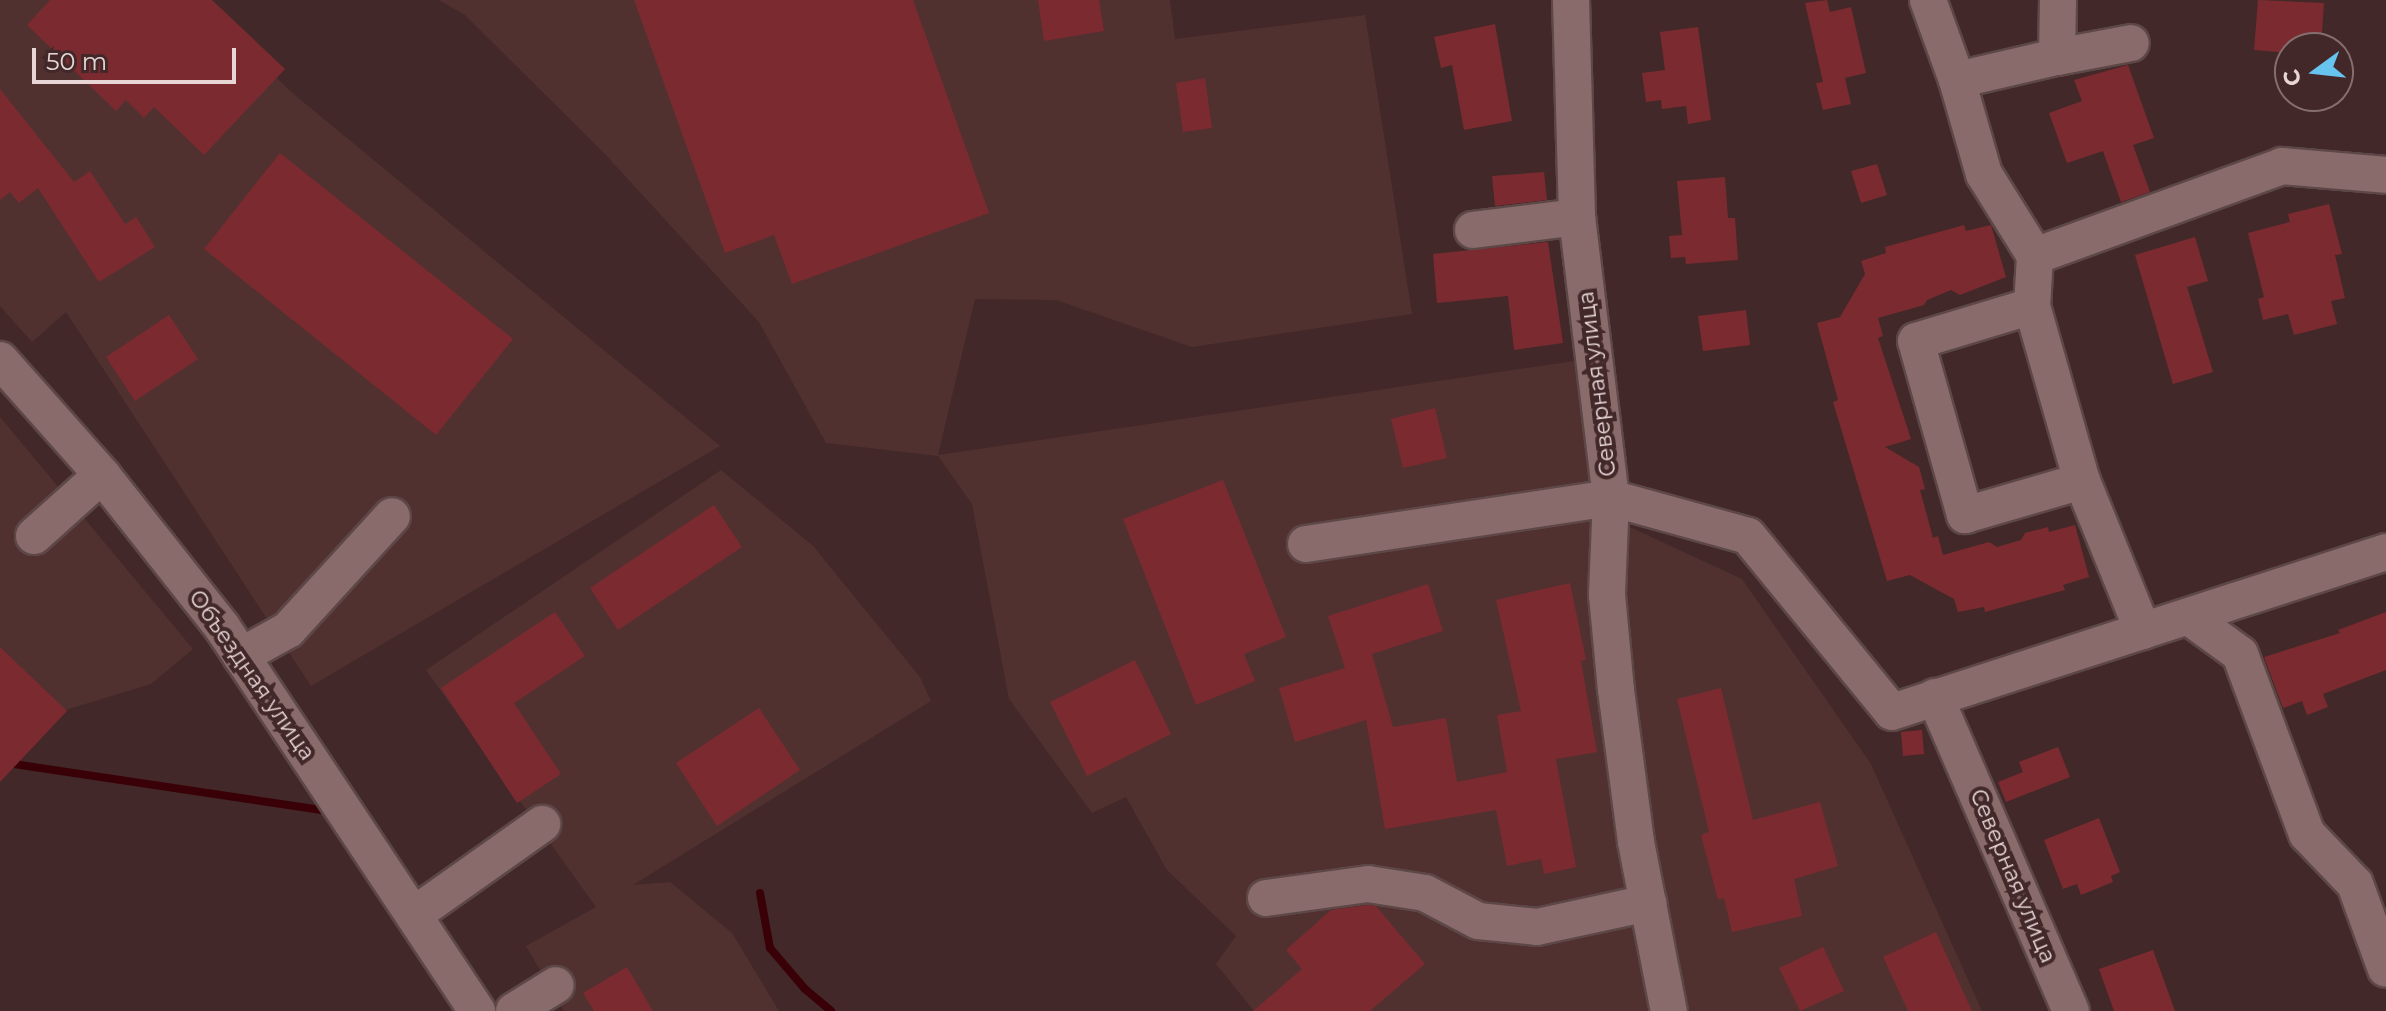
<!DOCTYPE html>
<meta charset="utf-8">
<style>
body{margin:0}
#map{position:relative;width:2386px;height:1011px;overflow:hidden;background:#422828;font-family:Montserrat,sans-serif}
div>[style]{position:absolute}
.built>*{inset:0;background:#513030}
.stream>*{height:8px;margin:-4px;padding:0 4px;transform-origin:4px;border-radius:4px;background:#390007}
.building>*{inset:0;background:#7b2b30}
.roads{filter:drop-shadow(2px 0 #5d4747) drop-shadow(-2px 0 #5d4747) drop-shadow(0 2px #5d4747) drop-shadow(0 -2px #5d4747)}
.minor>*{height:36px;margin:-18px;padding:0 18px;transform-origin:18px;border-radius:18px;background:#8a6b6b}
span{translate:-50% -50%;white-space:nowrap;text-align:center;line-height:1.15;-webkit-text-stroke:8px #422828;paint-order:stroke}
.street-label{font-size:22px;color:#e8d6d6}
.north{position:absolute;left:2274px;top:32px;width:80px;height:80px;box-sizing:border-box;background:#422828;border:2px solid #846e6e;border-radius:50%;rotate:255deg;font-size:22px;font-weight:700;line-height:32px;text-align:center;color:#e8d6d6}
.north::after{content:'';display:block;margin:auto;width:28px;height:36px;background:#66c4ef;clip-path:polygon(50% 0,100% 100%,50% 72%,0 100%)}
.scale{position:absolute;left:32px;top:48px;width:204px;height:36px;box-sizing:border-box;border:4px solid #e8d6d6;border-top:0;padding-left:10px;font-size:24px;line-height:28px;white-space:nowrap;color:#e8d6d6;-webkit-text-stroke:6px #422828;paint-order:stroke}
</style>
<div id="map">
<div class="built">
<i style="clip-path:polygon(0 0,197px 0,290px 91px,720px 446px,311px 686px,66px 312px,32px 342px,0 306px)"></i>
<i style="clip-path:polygon(439px 0,1170px 0,1175px 39px,1365px 15px,1412px 314px,1192px 347px,1056px 300px,975px 299px,938px 455px,1574px 361px,1606px 516px,1742px 579px,1871px 764px,1982px 1011px,1254px 1011px,1216px 964px,1236px 936px,1167px 870px,1126px 797px,1092px 813px,1009px 699px,972px 504px,938px 456px,826px 443px,759px 322px,604px 153px,465px 15px)"></i>
<i style="clip-path:polygon(0 417px,193px 649px,151px 684px,0 730px)"></i>
<i style="clip-path:polygon(721px 470px,813px 546px,920px 677px,931px 701px,633px 885px,670px 882px,732px 933px,779px 1011px,564px 1011px,526px 946px,596px 907px,426px 670px)"></i>
</div>
<div class="stream">
<i style="left:0;top:762px;width:325px;rotate:8.5deg"></i>
<i style="left:760px;top:893px;width:56px;rotate:79.7deg"></i>
<i style="left:770px;top:948px;width:54px;rotate:49.5deg"></i>
<i style="left:805px;top:989px;width:34px;rotate:40deg"></i>
</div>
<div class="building">
<i style="clip-path:polygon(50px 0,212px 0,285px 69px,204px 155px,154px 107px,144px 118px,126px 100px,116px 111px,27px 25px)"></i>
<i style="clip-path:polygon(634px 0,913px 0,989px 213px,792px 284px,774px 235px,725px 253px)"></i>
<i style="clip-path:polygon(1038px 0,1099px 0,1104px 31px,1044px 41px)"></i>
<i style="clip-path:polygon(1827px 0,1830px 12px,1851px 7px,1866px 73px,1845px 78px,1851px 104px,1823px 110px,1816px 83px,1823px 82px,1805px 3px)"></i>
<i style="clip-path:polygon(2258px 0,2324px 3px,2321px 48px,2290px 48px,2290px 53px,2254px 50px)"></i>
<i style="clip-path:polygon(1495px 24px,1512px 121px,1464px 130px,1452px 65px,1441px 68px,1434px 37px)"></i>
<i style="clip-path:polygon(1698px 27px,1711px 120px,1688px 124px,1686px 106px,1662px 109px,1661px 100px,1646px 102px,1642px 73px,1665px 70px,1660px 32px)"></i>
<i style="clip-path:polygon(2128px 65px,2154px 138px,2133px 145px,2150px 192px,2121px 202px,2103px 151px,2067px 163px,2049px 113px,2082px 101px,2074px 80px)"></i>
<i style="clip-path:polygon(1205px 78px,1212px 128px,1183px 132px,1176px 83px)"></i>
<i style="clip-path:polygon(0 89px,74px 182px,90px 171px,125px 224px,136px 217px,155px 247px,99px 282px,38px 188px,19px 203px,10px 192px,0 200px)"></i>
<i style="clip-path:polygon(280px 153px,513px 339px,436px 435px,204px 249px)"></i>
<i style="clip-path:polygon(1877px 164px,1887px 195px,1861px 203px,1851px 171px)"></i>
<i style="clip-path:polygon(1544px 172px,1547px 200px,1495px 206px,1492px 176px)"></i>
<i style="clip-path:polygon(1725px 177px,1728px 218px,1735px 218px,1738px 260px,1686px 264px,1685px 257px,1671px 258px,1669px 236px,1682px 235px,1677px 181px)"></i>
<i style="clip-path:polygon(2329px 204px,2342px 254px,2335px 255px,2345px 298px,2331px 301px,2337px 324px,2294px 335px,2288px 314px,2263px 320px,2258px 299px,2264px 297px,2248px 233px,2290px 222px,2288px 214px)"></i>
<i style="clip-path:polygon(1964px 225px,1966px 231px,1991px 225px,2006px 277px,1960px 295px,1951px 290px,1927px 300px,1924px 305px,1878px 318px,1883px 336px,1878px 338px,1911px 439px,1885px 447px,1919px 467px,1925px 489px,1920px 490px,1933px 538px,1938px 536px,1943px 555px,1989px 542px,1997px 547px,2021px 540px,2025px 533px,2048px 527px,2049px 532px,2075px 525px,2089px 577px,2063px 585px,2065px 590px,1985px 612px,1984px 607px,1958px 612px,1954px 599px,1910px 575px,1887px 581px,1833px 402px,1838px 400px,1817px 323px,1840px 317px,1865px 274px,1861px 261px,1886px 253px,1885px 247px)"></i>
<i style="clip-path:polygon(2195px 237px,2208px 281px,2187px 287px,2213px 372px,2173px 384px,2135px 255px)"></i>
<i style="clip-path:polygon(1548px 242px,1563px 343px,1514px 350px,1508px 296px,1437px 303px,1433px 254px)"></i>
<i style="clip-path:polygon(1746px 310px,1750px 345px,1703px 351px,1698px 316px)"></i>
<i style="clip-path:polygon(169px 315px,198px 359px,135px 401px,106px 357px)"></i>
<i style="clip-path:polygon(1435px 408px,1447px 458px,1403px 468px,1391px 419px)"></i>
<i style="clip-path:polygon(1223px 480px,1286px 637px,1244px 654px,1255px 681px,1196px 705px,1123px 519px)"></i>
<i style="clip-path:polygon(714px 505px,742px 547px,618px 630px,590px 588px)"></i>
<i style="clip-path:polygon(1570px 583px,1586px 660px,1581px 661px,1597px 752px,1556px 759px,1576px 867px,1544px 874px,1541px 859px,1507px 866px,1496px 810px,1385px 829px,1366px 720px,1295px 742px,1279px 688px,1345px 668px,1328px 616px,1428px 584px,1443px 631px,1372px 654px,1393px 727px,1446px 718px,1457px 782px,1507px 772px,1497px 715px,1521px 711px,1496px 600px)"></i>
<i style="clip-path:polygon(555px 612px,585px 656px,514px 703px,561px 774px,517px 803px,441px 688px)"></i>
<i style="clip-path:polygon(2386px 612px,2386px 670px,2323px 694px,2328px 707px,2307px 715px,2302px 701px,2283px 708px,2264px 657px,2340px 633px,2338px 630px)"></i>
<i style="clip-path:polygon(0 647px,67px 711px,0 782px)"></i>
<i style="clip-path:polygon(1135px 660px,1171px 734px,1087px 776px,1050px 702px)"></i>
<i style="clip-path:polygon(1721px 688px,1753px 820px,1820px 802px,1838px 866px,1794px 879px,1802px 916px,1732px 932px,1724px 898px,1718px 900px,1701px 835px,1709px 832px,1677px 699px)"></i>
<i style="clip-path:polygon(759px 708px,800px 770px,717px 826px,676px 763px)"></i>
<i style="clip-path:polygon(1922px 730px,1924px 754px,1903px 756px,1901px 732px)"></i>
<i style="clip-path:polygon(2058px 747px,2070px 777px,2006px 802px,1998px 782px,2023px 772px,2019px 762px)"></i>
<i style="clip-path:polygon(2099px 818px,2120px 872px,2111px 876px,2113px 882px,2081px 895px,2077px 884px,2063px 889px,2044px 840px)"></i>
<i style="clip-path:polygon(1368px 905px,1376px 906px,1425px 964px,1370px 1011px,1253px 1011px,1302px 969px,1286px 950px,1331px 910px)"></i>
<i style="clip-path:polygon(1936px 932px,1955px 974px,1972px 1011px,1908px 1011px,1883px 957px)"></i>
<i style="clip-path:polygon(1823px 947px,1844px 991px,1800px 1011px,1779px 968px)"></i>
<i style="clip-path:polygon(2153px 950px,2175px 1011px,2114px 1011px,2099px 969px)"></i>
<i style="clip-path:polygon(627px 967px,653px 1011px,594px 1011px,583px 993px)"></i>
</div>
<div class="roads">
<div class="minor">
<i style="left:1571px;top:0;width:217px;rotate:88.4deg"></i>
<i style="left:1577px;top:217px;width:283px;rotate:83.1deg"></i>
<i style="left:1611px;top:498px;width:97px;rotate:92.4deg"></i>
<i style="left:1607px;top:595px;width:95px;rotate:84.6deg"></i>
<i style="left:1616px;top:690px;width:153px;rotate:82.5deg"></i>
<i style="left:1636px;top:842px;width:172px;rotate:79deg"></i>
<i style="left:1928px;top:0;width:85px;rotate:70.1deg"></i>
<i style="left:1957px;top:80px;width:98px;rotate:74deg"></i>
<i style="left:1984px;top:174px;width:97px;rotate:58.1deg"></i>
<i style="left:2035px;top:256px;width:50px;rotate:93.4deg"></i>
<i style="left:2032px;top:306px;width:182px;rotate:74.1deg"></i>
<i style="left:2082px;top:481px;width:162px;rotate:67.9deg"></i>
<i style="left:2057px;top:57px;width:75px;rotate:-10.7deg"></i>
<i style="left:1957px;top:80px;width:103px;rotate:-13deg"></i>
<i style="left:2057px;top:57px;width:57px;rotate:-89deg"></i>
<i style="left:1473px;top:230px;width:105px;rotate:-7.1deg"></i>
<i style="left:2035px;top:256px;width:263px;rotate:-20deg"></i>
<i style="left:2282px;top:166px;width:104px;rotate:4.9deg"></i>
<i style="left:2032px;top:306px;width:121px;rotate:163.2deg"></i>
<i style="left:1916px;top:341px;width:181px;rotate:74.3deg"></i>
<i style="left:1965px;top:515px;width:122px;rotate:-16.2deg"></i>
<i style="left:0;top:360px;width:154px;rotate:48.4deg"></i>
<i style="left:102px;top:475px;width:194px;rotate:51.7deg"></i>
<i style="left:222px;top:627px;width:461px;rotate:56.4deg"></i>
<i style="left:34px;top:536px;width:91px;rotate:-41.9deg"></i>
<i style="left:1306px;top:544px;width:308px;rotate:-8.6deg"></i>
<i style="left:1611px;top:498px;width:142px;rotate:15.5deg"></i>
<i style="left:1748px;top:536px;width:227px;rotate:50.7deg"></i>
<i style="left:1892px;top:712px;width:519px;rotate:-17.95deg"></i>
<i style="left:2189px;top:617px;width:63px;rotate:36deg"></i>
<i style="left:2240px;top:654px;width:192px;rotate:69.6deg"></i>
<i style="left:2307px;top:834px;width:69px;rotate:46.2deg"></i>
<i style="left:2355px;top:884px;width:90px;rotate:70deg"></i>
<i style="left:241px;top:656px;width:54px;rotate:-29deg"></i>
<i style="left:288px;top:630px;width:154px;rotate:-47.6deg"></i>
<i style="left:1935px;top:697px;width:342px;rotate:66.6deg"></i>
<i style="left:1266px;top:898px;width:103px;rotate:-7.8deg"></i>
<i style="left:1368px;top:884px;width:58px;rotate:9deg"></i>
<i style="left:1425px;top:893px;width:60px;rotate:27.8deg"></i>
<i style="left:1478px;top:921px;width:59px;rotate:5.8deg"></i>
<i style="left:1537px;top:927px;width:114px;rotate:-12.2deg"></i>
<i style="left:415px;top:914px;width:156px;rotate:-35.3deg"></i>
<i style="left:514px;top:1011px;width:49px;rotate:-31.8deg"></i>
</div>
</div>
<div class="street-label">
<span style="left:1597px;top:384px;rotate:-97deg">Северная улица</span>
<span style="left:252px;top:675px;rotate:55deg">Объездная улица</span>
<span style="left:2013px;top:876px;rotate:67deg">Северная улица</span>
</div>
<div class="north">С</div>
<div class="scale">50 m</div>
</div>
